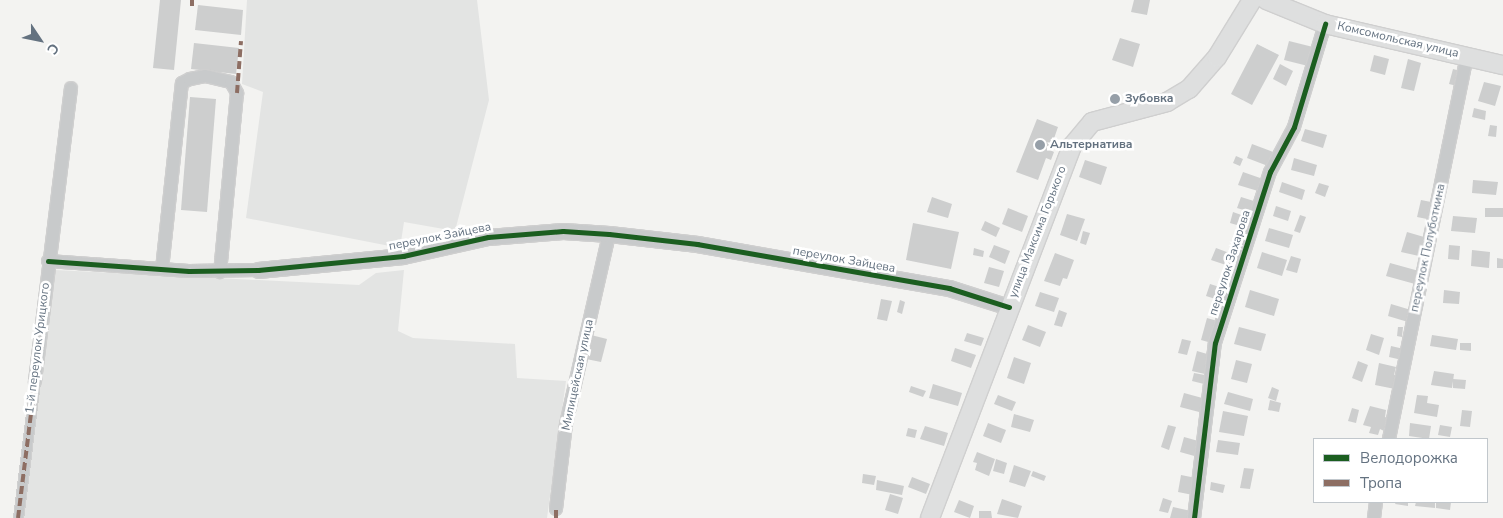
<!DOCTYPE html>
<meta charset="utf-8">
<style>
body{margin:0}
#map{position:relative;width:1503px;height:518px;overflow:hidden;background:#f3f3f1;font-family:"Nunito Sans",sans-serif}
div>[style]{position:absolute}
.built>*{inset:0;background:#e3e4e3}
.building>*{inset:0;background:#cdcece}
.roads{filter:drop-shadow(1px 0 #cfcfcf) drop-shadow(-1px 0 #cfcfcf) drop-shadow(0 1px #cfcfcf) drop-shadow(0 -1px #cfcfcf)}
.pedestrian>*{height:9px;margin:-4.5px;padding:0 4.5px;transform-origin:4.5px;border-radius:4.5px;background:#c8cacb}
.minor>*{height:12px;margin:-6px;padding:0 6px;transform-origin:6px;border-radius:6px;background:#c8cacb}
.tertiary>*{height:15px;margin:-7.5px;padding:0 7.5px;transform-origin:7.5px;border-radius:7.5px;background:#c8cacb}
.secondary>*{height:18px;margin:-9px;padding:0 9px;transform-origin:9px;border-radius:9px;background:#dedfdf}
.quiet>*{height:4px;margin-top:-2px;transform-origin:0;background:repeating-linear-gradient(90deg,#8d6e63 0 8px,transparent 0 12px)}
.cycleway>*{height:5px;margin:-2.5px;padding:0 2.5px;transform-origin:2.5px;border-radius:2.5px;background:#1b5e20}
.dots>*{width:14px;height:14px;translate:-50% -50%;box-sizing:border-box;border:2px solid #fff;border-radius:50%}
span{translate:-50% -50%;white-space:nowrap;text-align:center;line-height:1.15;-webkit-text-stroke:5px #fff;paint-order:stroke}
.street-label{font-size:12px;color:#647280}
.poi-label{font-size:12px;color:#647280;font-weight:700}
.left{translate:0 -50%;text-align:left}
.legend{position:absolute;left:1313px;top:438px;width:175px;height:65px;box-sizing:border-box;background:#fff;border:1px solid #c1c7cc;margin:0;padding:6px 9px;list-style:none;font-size:15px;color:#647280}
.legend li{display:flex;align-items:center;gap:10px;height:25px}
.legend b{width:25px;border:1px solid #c1c7cc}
.north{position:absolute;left:15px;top:15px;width:50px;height:50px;-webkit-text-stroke:4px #fff;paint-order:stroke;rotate:124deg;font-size:14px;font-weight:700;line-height:20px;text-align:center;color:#647280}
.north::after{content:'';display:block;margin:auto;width:18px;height:22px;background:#647280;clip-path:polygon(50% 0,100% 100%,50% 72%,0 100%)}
</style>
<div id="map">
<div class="built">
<i style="clip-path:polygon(247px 0,477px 0,489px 100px,455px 231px,404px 222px,400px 248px,246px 218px,263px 92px,242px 84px)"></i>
<i style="clip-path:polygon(55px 270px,359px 285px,376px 273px,404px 270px,398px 331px,413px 338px,515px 344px,517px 378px,566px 381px,547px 518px,23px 518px)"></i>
</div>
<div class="building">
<i style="clip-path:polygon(160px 0,181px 0,174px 70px,153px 68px)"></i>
<i style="clip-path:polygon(1134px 0,1150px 0,1147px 15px,1131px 12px)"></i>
<i style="clip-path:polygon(198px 5px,243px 10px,241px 35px,195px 30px)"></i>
<i style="clip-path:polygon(1120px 38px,1140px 44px,1133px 67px,1112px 60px)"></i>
<i style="clip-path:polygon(1289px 41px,1313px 47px,1308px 66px,1284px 60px)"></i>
<i style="clip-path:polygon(194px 43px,239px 48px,236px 74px,191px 69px)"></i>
<i style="clip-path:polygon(1257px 44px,1279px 55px,1252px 105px,1231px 94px)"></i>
<i style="clip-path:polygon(1374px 55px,1389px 59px,1385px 75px,1370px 71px)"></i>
<i style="clip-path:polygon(1408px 59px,1421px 63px,1414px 91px,1401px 88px)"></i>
<i style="clip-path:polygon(1280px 64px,1293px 71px,1286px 86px,1273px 79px)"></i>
<i style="clip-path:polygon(1453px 69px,1464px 72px,1461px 87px,1449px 84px)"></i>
<i style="clip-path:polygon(1484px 82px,1501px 86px,1495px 106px,1478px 101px)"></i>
<i style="clip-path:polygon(190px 97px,216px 99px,207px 212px,181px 210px)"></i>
<i style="clip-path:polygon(1474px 108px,1486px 111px,1485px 120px,1472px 117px)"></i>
<i style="clip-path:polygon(1037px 119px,1058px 127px,1050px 150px,1054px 152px,1051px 160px,1046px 158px,1038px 180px,1016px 172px)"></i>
<i style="clip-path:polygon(1490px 125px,1497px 126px,1496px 137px,1488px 136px)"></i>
<i style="clip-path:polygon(1305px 129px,1327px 135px,1323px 148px,1301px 141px)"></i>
<i style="clip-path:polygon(1252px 144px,1273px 152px,1268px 166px,1247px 158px)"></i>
<i style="clip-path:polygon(1236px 156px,1243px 159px,1240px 166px,1233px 163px)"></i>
<i style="clip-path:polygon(1294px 158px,1317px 165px,1314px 176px,1291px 170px)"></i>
<i style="clip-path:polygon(1085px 160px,1107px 167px,1101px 185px,1079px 177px)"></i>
<i style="clip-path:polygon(1243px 172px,1263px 179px,1258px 191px,1238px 185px)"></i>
<i style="clip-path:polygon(1473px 180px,1498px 182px,1496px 195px,1472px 193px)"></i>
<i style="clip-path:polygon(1282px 182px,1305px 190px,1302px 200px,1279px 192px)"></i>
<i style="clip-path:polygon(1319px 183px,1329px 186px,1325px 197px,1315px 193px)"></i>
<i style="clip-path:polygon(932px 197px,952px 204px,948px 218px,927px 212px)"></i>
<i style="clip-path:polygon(1241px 197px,1257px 202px,1254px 213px,1237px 208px)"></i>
<i style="clip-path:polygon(1421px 200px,1436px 203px,1432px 220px,1417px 217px)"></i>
<i style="clip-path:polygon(1276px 206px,1291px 211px,1288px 221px,1273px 216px)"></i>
<i style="clip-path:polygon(1008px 208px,1028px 216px,1022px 232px,1002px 224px)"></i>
<i style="clip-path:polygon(1485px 208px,1503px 208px,1503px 217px,1485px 217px)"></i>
<i style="clip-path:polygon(1233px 212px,1250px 218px,1247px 228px,1230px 223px)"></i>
<i style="clip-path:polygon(1067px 214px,1085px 219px,1077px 241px,1060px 235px)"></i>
<i style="clip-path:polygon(1300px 215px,1306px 217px,1300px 233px,1294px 231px)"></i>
<i style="clip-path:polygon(1453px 216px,1477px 218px,1475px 233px,1451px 231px)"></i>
<i style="clip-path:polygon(985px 221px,1000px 228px,996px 237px,981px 230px)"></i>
<i style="clip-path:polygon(913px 223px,959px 232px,951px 269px,906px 260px)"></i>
<i style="clip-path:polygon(1269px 228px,1293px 235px,1289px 248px,1265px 241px)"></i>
<i style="clip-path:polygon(1083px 231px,1090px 233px,1086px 245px,1080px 243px)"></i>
<i style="clip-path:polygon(1407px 232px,1424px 237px,1419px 256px,1401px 252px)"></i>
<i style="clip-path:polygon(994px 245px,1010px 251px,1005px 264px,989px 257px)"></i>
<i style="clip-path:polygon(1449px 245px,1460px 246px,1459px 260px,1448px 259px)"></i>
<i style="clip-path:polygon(974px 248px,984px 251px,983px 257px,973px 255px)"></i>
<i style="clip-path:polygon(1216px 248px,1240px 257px,1235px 268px,1211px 260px)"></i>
<i style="clip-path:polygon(1472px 250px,1490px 252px,1489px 268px,1471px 266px)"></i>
<i style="clip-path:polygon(1262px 252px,1287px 260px,1282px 276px,1257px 268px)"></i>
<i style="clip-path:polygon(1055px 253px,1074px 260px,1067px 279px,1063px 278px,1060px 286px,1044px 281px)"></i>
<i style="clip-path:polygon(1291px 256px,1301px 259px,1297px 273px,1286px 270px)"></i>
<i style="clip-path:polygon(1497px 258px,1503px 259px,1503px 268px,1497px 268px)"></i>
<i style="clip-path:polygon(1390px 263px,1419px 271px,1415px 284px,1386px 276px)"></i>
<i style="clip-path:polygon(989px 267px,1004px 271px,999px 287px,984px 283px)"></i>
<i style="clip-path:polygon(1210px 284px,1229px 290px,1225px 302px,1206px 296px)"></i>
<i style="clip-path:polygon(1250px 290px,1279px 299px,1274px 316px,1245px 307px)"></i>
<i style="clip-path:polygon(1444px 290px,1460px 292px,1459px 304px,1443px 303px)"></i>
<i style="clip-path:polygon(1040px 292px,1059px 298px,1054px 312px,1035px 306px)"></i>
<i style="clip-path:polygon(881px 299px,892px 301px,887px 321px,877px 319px)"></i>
<i style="clip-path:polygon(900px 300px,905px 302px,902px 314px,897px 312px)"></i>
<i style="clip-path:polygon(1391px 304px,1411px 310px,1408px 322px,1388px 316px)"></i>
<i style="clip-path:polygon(1059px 310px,1067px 313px,1062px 327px,1054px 325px)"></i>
<i style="clip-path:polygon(1207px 318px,1221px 322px,1215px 344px,1201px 340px)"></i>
<i style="clip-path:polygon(1028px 325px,1046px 332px,1040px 347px,1022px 340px)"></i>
<i style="clip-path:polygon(1239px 327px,1266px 334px,1261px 351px,1234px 344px)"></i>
<i style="clip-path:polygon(1398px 327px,1403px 327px,1402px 337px,1397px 336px)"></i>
<i style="clip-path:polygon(967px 333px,984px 338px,981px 346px,964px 341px)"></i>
<i style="clip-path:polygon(1371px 334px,1384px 338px,1379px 355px,1366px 350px)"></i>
<i style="clip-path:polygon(591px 335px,607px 339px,601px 362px,586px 359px)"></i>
<i style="clip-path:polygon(1432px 335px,1458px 339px,1456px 350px,1430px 346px)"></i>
<i style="clip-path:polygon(1182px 339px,1191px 341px,1187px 355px,1178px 353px)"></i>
<i style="clip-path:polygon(1460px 343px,1471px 343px,1471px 351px,1460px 350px)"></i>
<i style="clip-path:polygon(1391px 346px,1404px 349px,1402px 360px,1389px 357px)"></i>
<i style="clip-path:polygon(955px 348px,976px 355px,971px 368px,951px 361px)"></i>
<i style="clip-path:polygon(1197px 351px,1214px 356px,1209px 375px,1192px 371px)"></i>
<i style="clip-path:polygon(1014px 357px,1031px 363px,1024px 384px,1007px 378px)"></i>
<i style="clip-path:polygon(1236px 360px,1252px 364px,1247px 383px,1231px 379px)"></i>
<i style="clip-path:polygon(1358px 361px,1368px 365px,1362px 382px,1352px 378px)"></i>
<i style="clip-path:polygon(1379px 363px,1396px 367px,1394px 375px,1398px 376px,1395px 389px,1375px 385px)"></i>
<i style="clip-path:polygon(1434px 371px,1454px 374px,1452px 388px,1431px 385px)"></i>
<i style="clip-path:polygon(1194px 373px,1210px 376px,1208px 385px,1192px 381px)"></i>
<i style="clip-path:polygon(1453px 379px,1466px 380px,1465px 389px,1453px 388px)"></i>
<i style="clip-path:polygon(933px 384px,962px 393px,958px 406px,929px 398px)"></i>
<i style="clip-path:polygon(911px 386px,926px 391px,923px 397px,909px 392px)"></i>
<i style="clip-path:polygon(1272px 387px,1279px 390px,1276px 401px,1268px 398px)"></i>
<i style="clip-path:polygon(1228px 392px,1253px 399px,1250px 411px,1224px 404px)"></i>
<i style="clip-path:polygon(1184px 393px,1206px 399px,1203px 413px,1180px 407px)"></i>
<i style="clip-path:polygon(998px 395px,1016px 402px,1012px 411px,994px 404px)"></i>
<i style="clip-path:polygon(1417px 395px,1428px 396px,1427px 403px,1439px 405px,1437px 417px,1414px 413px)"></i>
<i style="clip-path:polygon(1270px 400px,1281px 403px,1279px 412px,1268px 410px)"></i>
<i style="clip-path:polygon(1370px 406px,1386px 410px,1385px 417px,1388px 418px,1384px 431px,1380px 429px,1378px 435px,1369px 433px,1371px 427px,1363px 425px)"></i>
<i style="clip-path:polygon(1352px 408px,1359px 410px,1356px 423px,1348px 421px)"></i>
<i style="clip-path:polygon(1462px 410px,1472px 411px,1470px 427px,1460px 426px)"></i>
<i style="clip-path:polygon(1223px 411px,1248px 416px,1244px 436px,1219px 432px)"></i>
<i style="clip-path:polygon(1014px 414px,1034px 420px,1030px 432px,1011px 427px)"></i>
<i style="clip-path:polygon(988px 423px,1006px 430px,1001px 443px,983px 436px)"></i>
<i style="clip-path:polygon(1410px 423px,1431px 426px,1429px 439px,1409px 436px)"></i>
<i style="clip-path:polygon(1168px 425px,1176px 427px,1169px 450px,1161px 447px)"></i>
<i style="clip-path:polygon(1440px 425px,1452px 427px,1450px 437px,1438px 435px)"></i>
<i style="clip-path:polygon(925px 426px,948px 433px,944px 446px,920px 439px)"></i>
<i style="clip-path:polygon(908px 428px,917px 430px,915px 438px,906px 436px)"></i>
<i style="clip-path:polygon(1184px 437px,1202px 442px,1198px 457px,1180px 452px)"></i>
<i style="clip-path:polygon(1218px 440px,1240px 443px,1238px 455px,1216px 452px)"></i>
<i style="clip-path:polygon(977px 452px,995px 459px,989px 476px,975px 470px,977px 463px,973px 462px)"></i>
<i style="clip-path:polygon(996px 459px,1007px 463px,1004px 474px,993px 471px)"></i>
<i style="clip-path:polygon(1014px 465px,1031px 471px,1025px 487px,1009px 482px)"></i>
<i style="clip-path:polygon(1244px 468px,1254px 469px,1250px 489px,1240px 488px)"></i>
<i style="clip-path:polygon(1033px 471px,1046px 476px,1044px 481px,1031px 476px)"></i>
<i style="clip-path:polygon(863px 474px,876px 476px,874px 485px,862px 483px)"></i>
<i style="clip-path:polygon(1181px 475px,1196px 478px,1193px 495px,1178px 492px)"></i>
<i style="clip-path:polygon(912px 477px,930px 484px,926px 494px,908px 487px)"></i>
<i style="clip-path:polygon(877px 480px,904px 486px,902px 495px,876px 490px)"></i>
<i style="clip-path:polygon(1211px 482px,1225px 485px,1223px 493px,1210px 490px)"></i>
<i style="clip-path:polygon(890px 494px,903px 498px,898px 514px,885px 510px)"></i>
<i style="clip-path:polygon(1163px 498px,1172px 501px,1168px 513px,1159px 511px)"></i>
<i style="clip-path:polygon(1002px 499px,1022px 506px,1018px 518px,997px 514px)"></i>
<i style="clip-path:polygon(959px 500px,974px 506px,970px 518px,954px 512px)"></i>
<i style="clip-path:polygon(1396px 502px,1408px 502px,1408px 506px,1395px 504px)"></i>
<i style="clip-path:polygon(1416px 502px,1435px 502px,1435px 508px,1415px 506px)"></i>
<i style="clip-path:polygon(1436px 502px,1451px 502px,1450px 510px,1436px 508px)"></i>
<i style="clip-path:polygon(1173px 507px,1191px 511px,1189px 518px,1170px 518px)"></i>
<i style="clip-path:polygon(979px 511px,991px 511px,992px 518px,979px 518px)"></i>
</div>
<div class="roads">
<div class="pedestrian">
<i style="left:18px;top:518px;width:138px;rotate:-82.9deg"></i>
</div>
<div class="minor">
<i style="left:48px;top:261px;width:141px;rotate:4.1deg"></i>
<i style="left:189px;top:271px;width:69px;rotate:-0.8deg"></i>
<i style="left:162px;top:269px;width:187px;rotate:-83.9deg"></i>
<i style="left:182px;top:83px;width:9px;rotate:-27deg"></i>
<i style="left:190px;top:79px;width:15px;rotate:-11deg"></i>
<i style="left:205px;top:76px;width:27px;rotate:13deg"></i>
<i style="left:231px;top:82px;width:13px;rotate:61deg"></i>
<i style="left:237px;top:93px;width:180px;rotate:95.4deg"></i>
<i style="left:35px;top:381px;width:295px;rotate:-83deg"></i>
<i style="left:1389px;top:439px;width:390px;rotate:-78.5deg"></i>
<i style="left:556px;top:509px;width:86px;rotate:-83.3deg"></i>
<i style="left:566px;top:424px;width:195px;rotate:-77.2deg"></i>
<i style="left:1194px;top:518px;width:176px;rotate:-83.2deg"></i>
<i style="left:1215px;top:343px;width:180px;rotate:-72.2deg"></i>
<i style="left:1270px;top:172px;width:51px;rotate:-61.9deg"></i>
<i style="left:1294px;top:127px;width:108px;rotate:-73.2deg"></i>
<i style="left:1374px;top:518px;width:16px;rotate:-83deg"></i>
</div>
<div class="tertiary">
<i style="left:258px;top:270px;width:146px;rotate:-5.5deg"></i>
<i style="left:403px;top:256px;width:87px;rotate:-12.6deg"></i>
<i style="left:488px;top:237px;width:75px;rotate:-4.6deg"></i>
<i style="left:563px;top:231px;width:46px;rotate:3.7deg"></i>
<i style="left:609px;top:234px;width:89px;rotate:6.5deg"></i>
<i style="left:697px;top:244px;width:256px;rotate:9.9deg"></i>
<i style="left:949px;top:288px;width:63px;rotate:17.6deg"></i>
</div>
<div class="secondary">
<i style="left:1266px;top:0;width:64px;rotate:22.1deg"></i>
<i style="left:1325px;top:24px;width:183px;rotate:13deg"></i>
<i style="left:930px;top:518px;width:398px;rotate:-69.1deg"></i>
<i style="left:1072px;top:146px;width:31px;rotate:-50deg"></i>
<i style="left:1092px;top:122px;width:78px;rotate:-14.9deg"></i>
<i style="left:1167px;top:102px;width:26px;rotate:-31deg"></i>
<i style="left:1189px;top:89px;width:43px;rotate:-48.8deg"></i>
<i style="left:1217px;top:57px;width:67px;rotate:-58.4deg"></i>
</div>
</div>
<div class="quiet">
<i style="left:192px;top:6px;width:6px;rotate:-90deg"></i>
<i style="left:237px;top:93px;width:52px;rotate:-85.6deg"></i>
<i style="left:18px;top:518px;width:138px;rotate:-82.9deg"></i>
<i style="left:556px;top:518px;width:9px;rotate:-90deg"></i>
</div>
<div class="cycleway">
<i style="left:48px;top:261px;width:141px;rotate:4.1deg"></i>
<i style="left:189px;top:271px;width:69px;rotate:-0.8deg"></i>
<i style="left:258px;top:270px;width:146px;rotate:-5.5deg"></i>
<i style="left:403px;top:256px;width:87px;rotate:-12.6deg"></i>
<i style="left:488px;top:237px;width:75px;rotate:-4.6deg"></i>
<i style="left:563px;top:231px;width:46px;rotate:3.7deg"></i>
<i style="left:609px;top:234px;width:89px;rotate:6.5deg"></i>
<i style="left:697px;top:244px;width:256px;rotate:9.9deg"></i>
<i style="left:949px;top:288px;width:63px;rotate:17.6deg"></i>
<i style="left:1194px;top:518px;width:176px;rotate:-83.2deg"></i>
<i style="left:1215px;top:343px;width:180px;rotate:-72.2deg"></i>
<i style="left:1270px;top:172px;width:51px;rotate:-61.9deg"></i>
<i style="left:1294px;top:127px;width:108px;rotate:-73.2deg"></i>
</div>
<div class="dots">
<i style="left:1115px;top:99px;background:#969fa8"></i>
<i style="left:1040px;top:145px;background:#969fa8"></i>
</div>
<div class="street-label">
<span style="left:1398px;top:40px;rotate:13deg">Комсомольская улица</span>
<span style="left:1038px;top:232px;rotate:-69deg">улица Максима Горького</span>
<span style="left:440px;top:237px;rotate:-11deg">переулок Зайцева</span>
<span style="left:1428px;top:248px;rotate:-78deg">переулок Полуботкина</span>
<span style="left:844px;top:260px;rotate:10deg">переулок Зайцева</span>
<span style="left:1230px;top:263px;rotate:-72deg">переулок Захарова</span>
<span style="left:38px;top:348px;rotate:-83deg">1-й переулок Урицкого</span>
<span style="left:578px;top:375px;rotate:-78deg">Милицейская улица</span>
</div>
<div class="poi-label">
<span class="left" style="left:1125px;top:99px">Зубовка</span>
<span class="left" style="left:1050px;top:145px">Альтернатива</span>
</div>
<ul class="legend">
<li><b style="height:6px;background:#1b5e20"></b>Велодорожка</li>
<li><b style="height:6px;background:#8d6e63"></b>Тропа</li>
</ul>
<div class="north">С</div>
</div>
